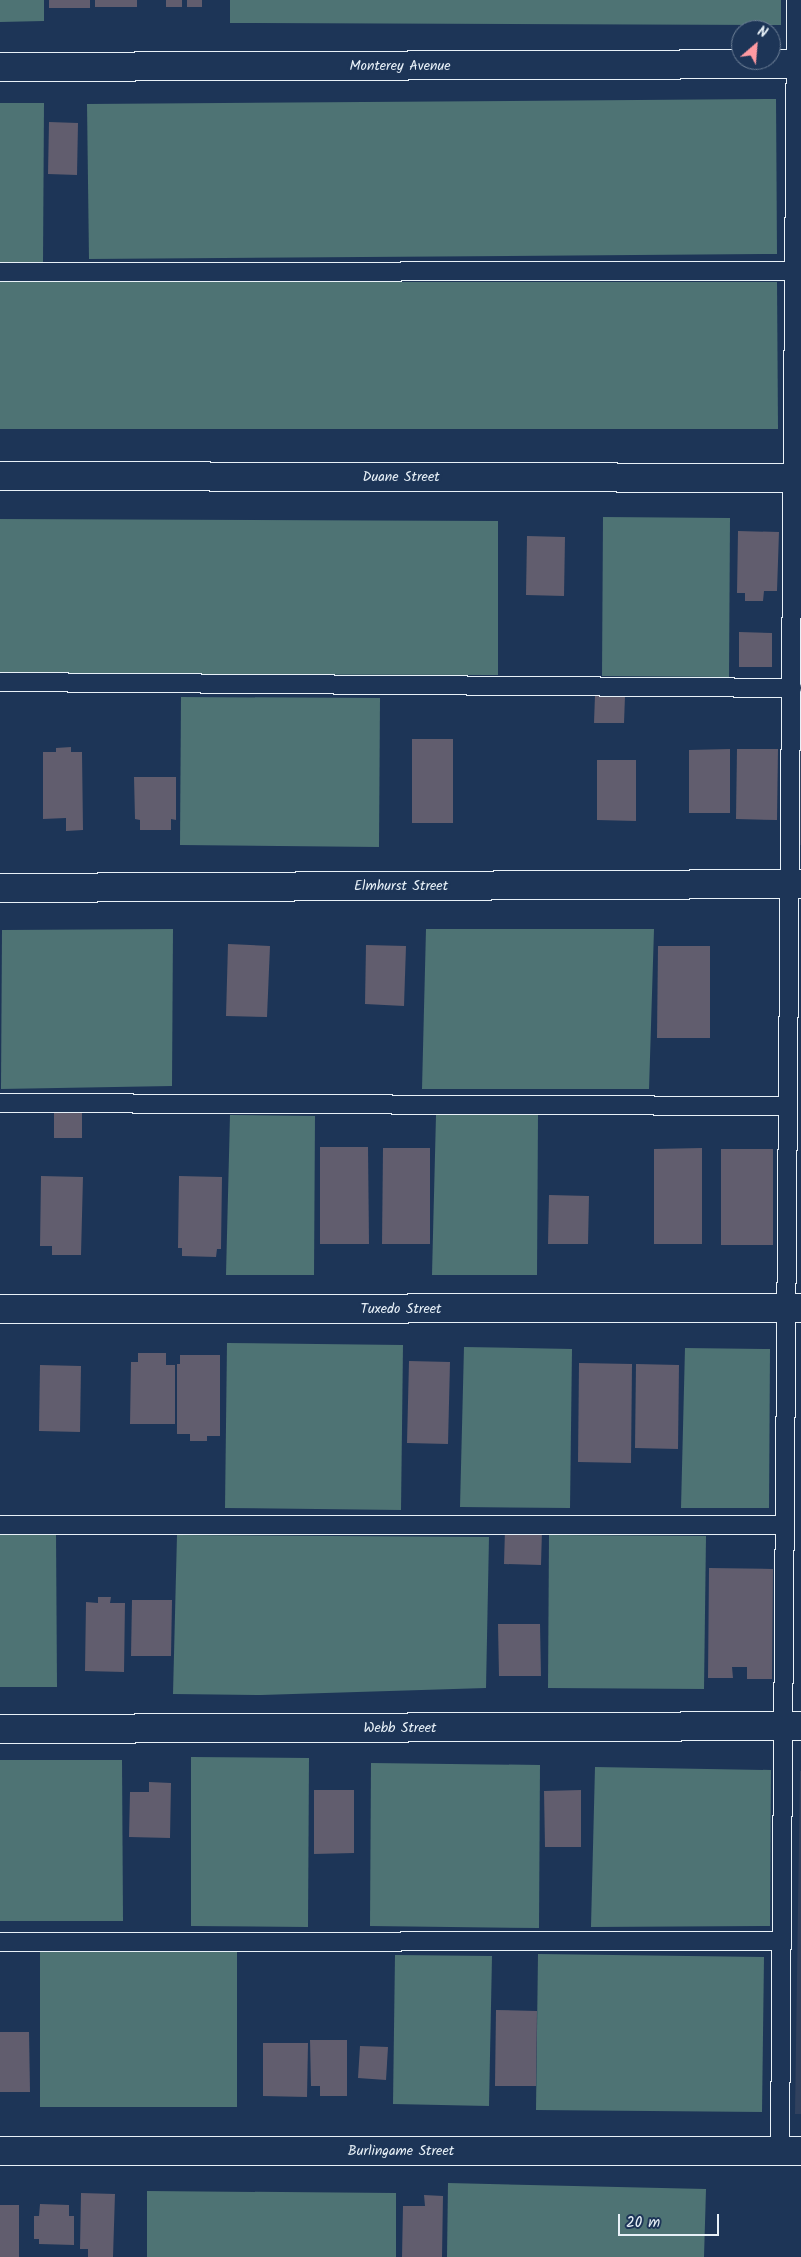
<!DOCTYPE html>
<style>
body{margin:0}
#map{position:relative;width:801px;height:2257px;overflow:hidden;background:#1d3557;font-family:Kalam,sans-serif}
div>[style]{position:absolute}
.built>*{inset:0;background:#31415e}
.green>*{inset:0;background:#4e7374}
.building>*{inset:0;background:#615d6e}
.roads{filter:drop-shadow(1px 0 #e8f1f8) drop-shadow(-1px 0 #e8f1f8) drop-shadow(0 1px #e8f1f8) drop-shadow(0 -1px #e8f1f8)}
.lane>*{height:18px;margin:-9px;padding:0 9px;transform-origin:9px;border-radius:9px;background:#1d3557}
.street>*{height:28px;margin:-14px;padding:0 14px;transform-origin:14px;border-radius:14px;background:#1d3557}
span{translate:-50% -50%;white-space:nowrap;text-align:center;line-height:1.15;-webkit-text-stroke:5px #1d3557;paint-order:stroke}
.street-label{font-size:14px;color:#e8f1f8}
.north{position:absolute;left:731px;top:20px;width:50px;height:50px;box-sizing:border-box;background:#1d3557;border:1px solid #6e8097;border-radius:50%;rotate:27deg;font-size:14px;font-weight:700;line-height:20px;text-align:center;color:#e8f1f8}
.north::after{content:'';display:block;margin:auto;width:18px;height:22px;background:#ff9aa2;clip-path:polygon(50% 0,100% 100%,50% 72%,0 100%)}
.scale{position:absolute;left:618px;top:2214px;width:101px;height:22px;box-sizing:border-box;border:2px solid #e8f1f8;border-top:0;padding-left:6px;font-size:15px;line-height:18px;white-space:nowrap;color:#e8f1f8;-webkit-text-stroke:4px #1d3557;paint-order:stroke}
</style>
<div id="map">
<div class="built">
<i style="clip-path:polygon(801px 512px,801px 845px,797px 845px)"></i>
<i style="clip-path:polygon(800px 1771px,801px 1771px,801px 2114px,795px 2114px)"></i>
</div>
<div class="green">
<i style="clip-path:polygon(0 0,44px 0,44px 21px,0 22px)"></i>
<i style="clip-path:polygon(230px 0,781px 0,781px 25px,230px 23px)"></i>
<i style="clip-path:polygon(776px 99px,777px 254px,89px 259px,87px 104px)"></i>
<i style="clip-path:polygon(0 103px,44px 103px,43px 262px,0 262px)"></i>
<i style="clip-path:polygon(0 282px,777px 282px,778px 429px,0 429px)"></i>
<i style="clip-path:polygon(603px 517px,730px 518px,729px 677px,602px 676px)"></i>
<i style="clip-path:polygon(0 519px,498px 521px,498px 675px,0 674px)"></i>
<i style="clip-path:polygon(181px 697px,380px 698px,379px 847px,180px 845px)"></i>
<i style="clip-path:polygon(173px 929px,172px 1086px,1px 1089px,2px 930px)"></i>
<i style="clip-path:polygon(426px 929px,654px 929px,649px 1089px,422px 1089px)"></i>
<i style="clip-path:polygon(230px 1115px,315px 1116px,314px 1275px,226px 1275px)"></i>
<i style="clip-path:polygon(436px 1115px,538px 1115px,537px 1275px,432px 1275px)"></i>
<i style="clip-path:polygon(227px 1343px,403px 1345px,401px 1510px,225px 1508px)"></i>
<i style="clip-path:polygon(464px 1347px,572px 1349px,570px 1508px,460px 1507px)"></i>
<i style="clip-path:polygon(685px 1348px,770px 1349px,769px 1508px,681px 1508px)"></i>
<i style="clip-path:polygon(0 1534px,56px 1534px,57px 1687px,0 1687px)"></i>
<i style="clip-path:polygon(177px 1535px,489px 1537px,486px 1688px,261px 1695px,173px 1694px)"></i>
<i style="clip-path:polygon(549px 1535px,706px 1536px,704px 1689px,548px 1688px)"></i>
<i style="clip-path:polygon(191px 1757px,309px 1758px,308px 1927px,191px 1926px)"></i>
<i style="clip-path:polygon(0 1760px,122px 1760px,123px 1921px,0 1921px)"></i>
<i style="clip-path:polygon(371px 1763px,540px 1765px,539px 1928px,370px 1926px)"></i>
<i style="clip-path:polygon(595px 1767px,771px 1770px,770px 1926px,591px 1927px)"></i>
<i style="clip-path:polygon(40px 1947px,237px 1947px,237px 2107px,40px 2107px)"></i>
<i style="clip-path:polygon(538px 1954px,764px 1957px,762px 2112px,536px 2110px)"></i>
<i style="clip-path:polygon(395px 1955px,492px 1956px,489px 2106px,393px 2104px)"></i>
<i style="clip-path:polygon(448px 2183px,706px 2189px,704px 2257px,447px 2257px)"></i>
<i style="clip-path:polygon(147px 2191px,396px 2193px,396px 2257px,147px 2257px)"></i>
</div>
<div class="building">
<i style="clip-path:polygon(49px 0,90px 0,90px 8px,49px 8px)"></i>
<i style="clip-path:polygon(95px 0,137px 0,137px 7px,95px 7px)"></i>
<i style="clip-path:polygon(166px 0,182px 0,182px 7px,166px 7px)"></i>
<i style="clip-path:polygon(187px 0,202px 0,202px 7px,187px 7px)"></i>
<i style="clip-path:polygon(49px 122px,78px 123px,77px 175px,48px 174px)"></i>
<i style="clip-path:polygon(738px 531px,779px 532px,777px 591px,764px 591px,763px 601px,745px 601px,745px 593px,737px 593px)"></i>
<i style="clip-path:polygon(527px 536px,565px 537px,564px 596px,526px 595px)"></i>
<i style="clip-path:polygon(739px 632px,772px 633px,772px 667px,739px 667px)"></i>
<i style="clip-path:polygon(595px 695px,625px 696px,624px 723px,594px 723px)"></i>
<i style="clip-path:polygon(412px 739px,453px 739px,453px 823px,412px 823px)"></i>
<i style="clip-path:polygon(71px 747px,71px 752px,82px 752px,83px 830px,66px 831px,66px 818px,43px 819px,43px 752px,56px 752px,56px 748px)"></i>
<i style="clip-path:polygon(730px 749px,730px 813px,689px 813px,689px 750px)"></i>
<i style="clip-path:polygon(737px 749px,778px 749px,777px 820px,736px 819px)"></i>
<i style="clip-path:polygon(597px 760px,636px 760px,636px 821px,597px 820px)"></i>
<i style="clip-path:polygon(134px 777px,176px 777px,176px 820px,171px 819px,171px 830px,140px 830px,140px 820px,135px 819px)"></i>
<i style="clip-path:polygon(228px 944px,270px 946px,267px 1017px,226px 1016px)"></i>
<i style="clip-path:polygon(366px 945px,406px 946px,404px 1006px,365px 1004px)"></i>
<i style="clip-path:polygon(658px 946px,710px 946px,710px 1038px,657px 1038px)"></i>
<i style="clip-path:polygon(54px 1111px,82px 1111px,82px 1138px,54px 1138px)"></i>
<i style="clip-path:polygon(320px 1147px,368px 1147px,369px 1244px,320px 1244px)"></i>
<i style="clip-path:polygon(383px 1148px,430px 1148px,430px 1244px,382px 1244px)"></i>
<i style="clip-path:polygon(702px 1148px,702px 1244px,654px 1244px,654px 1149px)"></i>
<i style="clip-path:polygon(721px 1149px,773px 1149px,773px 1245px,721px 1245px)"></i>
<i style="clip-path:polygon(41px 1176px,83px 1177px,81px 1255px,52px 1255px,52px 1246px,40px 1246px)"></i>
<i style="clip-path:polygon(179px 1176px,222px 1177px,221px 1249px,217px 1249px,216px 1257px,182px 1256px,182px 1248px,178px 1248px)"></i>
<i style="clip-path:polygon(549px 1195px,589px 1196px,588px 1244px,548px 1244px)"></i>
<i style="clip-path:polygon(138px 1353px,166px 1353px,166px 1365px,175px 1365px,175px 1424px,130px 1424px,131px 1362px,138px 1362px)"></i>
<i style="clip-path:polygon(180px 1355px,220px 1355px,220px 1436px,207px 1436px,207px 1441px,190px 1441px,190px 1434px,177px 1434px,177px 1364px,180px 1364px)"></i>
<i style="clip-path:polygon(409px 1361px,450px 1362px,448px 1444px,407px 1443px)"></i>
<i style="clip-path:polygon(579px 1363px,632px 1364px,631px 1463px,578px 1462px)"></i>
<i style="clip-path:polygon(636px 1364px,679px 1365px,678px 1449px,635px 1448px)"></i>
<i style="clip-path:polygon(40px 1365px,81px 1366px,80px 1432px,39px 1431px)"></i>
<i style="clip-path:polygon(505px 1529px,542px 1530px,541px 1565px,504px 1564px)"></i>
<i style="clip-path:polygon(709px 1568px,773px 1569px,772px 1679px,747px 1679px,747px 1667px,732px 1667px,733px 1678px,708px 1678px)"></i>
<i style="clip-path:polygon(98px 1597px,111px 1597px,110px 1603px,125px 1603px,124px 1672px,85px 1671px,86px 1602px,98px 1603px)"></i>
<i style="clip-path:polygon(132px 1600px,172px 1600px,171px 1656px,131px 1656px)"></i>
<i style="clip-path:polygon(498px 1624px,540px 1624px,541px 1676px,499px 1676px)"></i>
<i style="clip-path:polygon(149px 1782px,171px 1783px,170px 1838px,129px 1837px,130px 1792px,149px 1792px)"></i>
<i style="clip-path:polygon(314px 1790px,354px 1790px,354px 1853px,314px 1854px)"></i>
<i style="clip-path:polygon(581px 1790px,581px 1847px,545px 1847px,544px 1791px)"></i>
<i style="clip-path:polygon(496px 2010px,537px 2011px,536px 2086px,495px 2086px)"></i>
<i style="clip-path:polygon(0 2032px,29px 2032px,30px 2092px,0 2092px)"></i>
<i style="clip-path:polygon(310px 2040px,347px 2040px,347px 2096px,320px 2096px,320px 2086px,311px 2086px)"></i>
<i style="clip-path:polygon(263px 2043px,308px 2043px,307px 2097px,263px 2096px)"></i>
<i style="clip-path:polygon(360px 2046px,388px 2047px,386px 2080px,358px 2078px)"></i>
<i style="clip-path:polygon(81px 2193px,115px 2194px,113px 2257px,88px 2257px,88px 2249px,80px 2249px)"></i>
<i style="clip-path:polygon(424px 2195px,443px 2196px,442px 2257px,402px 2257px,403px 2206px,425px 2206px)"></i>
<i style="clip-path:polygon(40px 2204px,69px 2205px,69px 2216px,74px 2216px,74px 2245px,39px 2244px,39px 2239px,34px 2239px,34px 2216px,39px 2216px)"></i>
<i style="clip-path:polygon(0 2205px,19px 2205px,19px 2257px,0 2257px)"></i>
</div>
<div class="roads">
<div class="lane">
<i style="left:0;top:272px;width:794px;rotate:-0.07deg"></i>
<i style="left:0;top:682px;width:792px;rotate:0.43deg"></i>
<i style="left:0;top:1103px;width:788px;rotate:0.22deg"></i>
<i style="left:0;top:1525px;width:785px"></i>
<i style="left:0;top:1942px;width:782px;rotate:-0.07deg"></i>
<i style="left:780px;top:2151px;width:2151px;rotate:-89.57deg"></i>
</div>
<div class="street">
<i style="left:0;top:67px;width:801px;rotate:-0.21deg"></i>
<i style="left:0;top:476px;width:801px;rotate:0.14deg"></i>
<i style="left:0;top:888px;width:801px;rotate:-0.29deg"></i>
<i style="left:0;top:1309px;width:801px;rotate:-0.07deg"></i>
<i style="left:0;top:1729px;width:801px;rotate:-0.21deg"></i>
<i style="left:0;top:2151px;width:801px"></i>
</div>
</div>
<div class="street-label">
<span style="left:400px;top:66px">Monterey Avenue</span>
<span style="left:401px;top:477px">Duane Street</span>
<span style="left:401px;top:886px">Elmhurst Street</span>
<span style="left:401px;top:1309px">Tuxedo Street</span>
<span style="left:400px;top:1728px">Webb Street</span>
<span style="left:401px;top:2151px">Burlingame Street</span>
</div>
<div class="north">N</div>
<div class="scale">20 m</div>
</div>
